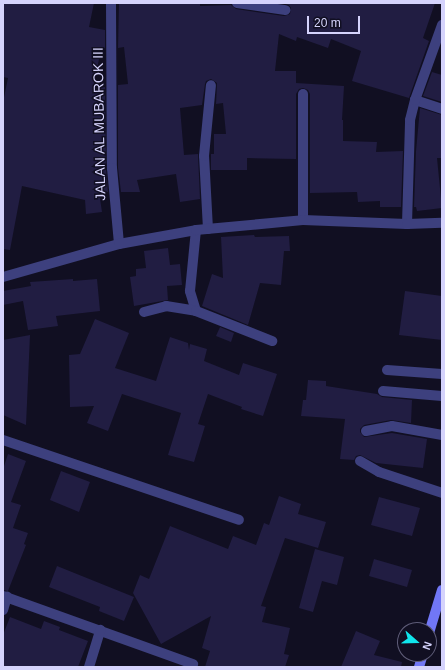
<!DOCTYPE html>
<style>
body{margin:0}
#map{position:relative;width:445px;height:670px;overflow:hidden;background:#110f22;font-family:Helvetica,sans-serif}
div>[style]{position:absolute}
.building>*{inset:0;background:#211d42}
.service>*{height:10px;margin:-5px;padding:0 5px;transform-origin:5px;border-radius:5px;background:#3d407e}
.minor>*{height:10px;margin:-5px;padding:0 5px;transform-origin:5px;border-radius:5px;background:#3d407e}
.tertiary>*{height:10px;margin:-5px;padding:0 5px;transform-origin:5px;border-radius:5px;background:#3d407e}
.secondary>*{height:10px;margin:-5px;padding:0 5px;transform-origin:5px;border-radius:5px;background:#7177f6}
span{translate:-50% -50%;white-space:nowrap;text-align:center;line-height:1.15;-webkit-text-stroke:3px #110f22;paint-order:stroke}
.street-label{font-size:14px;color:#d5d3fc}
.frame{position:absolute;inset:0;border:4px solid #d5d3fc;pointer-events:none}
.north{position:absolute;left:397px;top:622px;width:40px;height:40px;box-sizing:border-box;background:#110f22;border:1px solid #5f5d79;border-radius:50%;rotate:110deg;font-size:11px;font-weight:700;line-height:16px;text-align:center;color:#d5d3fc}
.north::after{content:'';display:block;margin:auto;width:14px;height:18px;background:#10e5ec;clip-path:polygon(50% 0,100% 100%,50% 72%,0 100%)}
.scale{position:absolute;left:307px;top:16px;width:53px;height:18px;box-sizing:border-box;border:2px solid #d5d3fc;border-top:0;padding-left:5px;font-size:12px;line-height:14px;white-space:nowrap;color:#d5d3fc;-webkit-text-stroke:3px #110f22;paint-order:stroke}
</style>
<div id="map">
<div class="building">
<i style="clip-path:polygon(3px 3px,94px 3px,89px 27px,105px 30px,105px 48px,101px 49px,93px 89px,105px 87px,106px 168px,108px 192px,99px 192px,102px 212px,86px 214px,85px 200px,22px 186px,10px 250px,3px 249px,3px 102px,8px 78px,3px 77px)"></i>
<i style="clip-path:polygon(119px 3px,200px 3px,200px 6px,231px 5px,236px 9px,284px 16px,290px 14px,291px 8px,289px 5px,282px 3px,435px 3px,423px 38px,429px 41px,409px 98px,352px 81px,361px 51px,331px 39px,328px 48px,297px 37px,296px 41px,279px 34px,275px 71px,296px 71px,296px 83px,344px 86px,342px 120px,343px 120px,343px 141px,377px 142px,376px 152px,403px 151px,401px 207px,380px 207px,380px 201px,358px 202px,357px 192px,310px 193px,310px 94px,308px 90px,303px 88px,299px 89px,296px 94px,296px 159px,247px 158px,247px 170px,211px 170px,211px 154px,214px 154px,214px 134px,226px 134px,223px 103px,216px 104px,217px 83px,211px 79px,206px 81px,205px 84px,202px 105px,180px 108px,184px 155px,198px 154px,200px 199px,180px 202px,176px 174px,137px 180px,140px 192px,121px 192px,118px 168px,118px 85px,128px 84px,124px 47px,118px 48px)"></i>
<i style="clip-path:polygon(432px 72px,442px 75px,442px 102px,423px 96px)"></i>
<i style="clip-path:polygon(420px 108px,442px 115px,442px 158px,437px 158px,442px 208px,417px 211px,416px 207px,414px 207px,416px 151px)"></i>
<i style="clip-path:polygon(254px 235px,255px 237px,289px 236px,290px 251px,284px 251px,281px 285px,260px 283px,248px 325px,202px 306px,212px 274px,223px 278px,221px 237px)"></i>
<i style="clip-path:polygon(168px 248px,170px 265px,180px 264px,182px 285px,167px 286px,168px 300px,134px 306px,130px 277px,136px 276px,136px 269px,146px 268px,144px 251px)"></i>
<i style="clip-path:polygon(73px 279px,73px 281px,97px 279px,100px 311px,56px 316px,58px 326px,28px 330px,23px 301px,3px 305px,3px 291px,31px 286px,30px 282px)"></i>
<i style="clip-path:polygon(405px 291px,442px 296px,442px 340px,399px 335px)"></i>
<i style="clip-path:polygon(95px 319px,129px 333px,115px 368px,156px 381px,170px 337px,188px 343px,189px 350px,190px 344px,207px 349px,204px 361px,239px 375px,243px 363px,277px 374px,263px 416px,241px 409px,242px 407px,208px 394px,198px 424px,205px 426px,194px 462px,168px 455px,181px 413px,122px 394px,108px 431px,87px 423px,94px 406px,70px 407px,69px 355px,80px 354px)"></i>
<i style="clip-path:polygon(220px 327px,234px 333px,231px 342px,216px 336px)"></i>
<i style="clip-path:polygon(30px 335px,26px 425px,3px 415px,3px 340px)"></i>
<i style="clip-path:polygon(308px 380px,326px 381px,326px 386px,377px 394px,382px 397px,412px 400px,411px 423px,391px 420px,364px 425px,360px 429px,360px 432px,364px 437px,392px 433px,427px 439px,423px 468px,376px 463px,360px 455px,356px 456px,354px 460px,340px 459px,345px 419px,301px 416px,303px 400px,306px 400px)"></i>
<i style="clip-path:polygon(8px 454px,26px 461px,11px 502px,21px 505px,13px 528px,28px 533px,24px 544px,26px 545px,8px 591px,3px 590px,3px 469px)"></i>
<i style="clip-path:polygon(61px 471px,90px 482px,79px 512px,50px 500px)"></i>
<i style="clip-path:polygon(279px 496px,301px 504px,298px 514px,326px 522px,318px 548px,285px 538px,261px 606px,266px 607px,262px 622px,290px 628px,284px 654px,289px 655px,285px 667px,205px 667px,210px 651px,202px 648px,211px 616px,161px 644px,133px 593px,140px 575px,149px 579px,170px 526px,228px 549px,233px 536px,256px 545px,264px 523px,269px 525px)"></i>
<i style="clip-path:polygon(379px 497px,420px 508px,412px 536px,371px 525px)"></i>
<i style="clip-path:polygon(315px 549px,344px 557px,337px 585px,322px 581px,313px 612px,299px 608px)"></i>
<i style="clip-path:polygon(374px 559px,412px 570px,407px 587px,369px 576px)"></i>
<i style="clip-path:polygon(57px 566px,134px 597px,124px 621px,99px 611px,100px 607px,49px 587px)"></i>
<i style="clip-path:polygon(10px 617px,41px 629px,44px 621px,60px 627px,59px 630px,88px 641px,78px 667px,3px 667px,3px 635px)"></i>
<i style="clip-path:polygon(356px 631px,380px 641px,374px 655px,402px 662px,401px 667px,341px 667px)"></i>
</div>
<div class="service">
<i style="left:387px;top:370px;width:55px;rotate:4.2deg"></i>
<i style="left:383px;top:391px;width:59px;rotate:4.8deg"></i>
<i style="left:366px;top:431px;width:26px;rotate:-11deg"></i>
<i style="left:392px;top:426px;width:51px;rotate:10.2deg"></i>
<i style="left:360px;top:461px;width:22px;rotate:30deg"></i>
<i style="left:379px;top:472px;width:66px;rotate:18.4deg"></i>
</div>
<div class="minor">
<i style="left:111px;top:3px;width:165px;rotate:89.7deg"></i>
<i style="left:112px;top:168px;width:76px;rotate:84.7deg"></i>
<i style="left:237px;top:3px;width:49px;rotate:8.3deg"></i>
<i style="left:303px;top:94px;width:126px;rotate:90deg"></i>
<i style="left:415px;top:100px;width:28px;rotate:18deg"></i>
<i style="left:407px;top:224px;width:104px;rotate:-88.3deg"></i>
<i style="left:410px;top:120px;width:21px;rotate:-76deg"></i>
<i style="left:415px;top:100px;width:80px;rotate:-70.2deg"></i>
<i style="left:208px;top:229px;width:73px;rotate:-93.1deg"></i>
<i style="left:204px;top:156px;width:71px;rotate:-84.4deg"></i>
<i style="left:196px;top:311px;width:21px;rotate:-107deg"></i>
<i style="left:190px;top:291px;width:61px;rotate:-84.4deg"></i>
<i style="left:144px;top:312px;width:23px;rotate:-15deg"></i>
<i style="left:166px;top:306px;width:30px;rotate:9deg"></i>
<i style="left:196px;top:311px;width:82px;rotate:21.5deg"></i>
<i style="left:3px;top:440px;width:249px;rotate:18.7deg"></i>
<i style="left:3px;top:596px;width:202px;rotate:19.7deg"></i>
<i style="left:3px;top:610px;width:14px;rotate:-73deg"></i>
<i style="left:89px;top:667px;width:39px;rotate:-73deg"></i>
</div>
<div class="tertiary">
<i style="left:3px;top:277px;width:121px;rotate:-15.9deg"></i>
<i style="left:119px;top:244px;width:78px;rotate:-10.3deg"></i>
<i style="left:196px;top:230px;width:107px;rotate:-5.3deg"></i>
<i style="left:303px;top:220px;width:104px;rotate:2.2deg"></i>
<i style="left:407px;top:224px;width:35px;rotate:-2deg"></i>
</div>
<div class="secondary">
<i style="left:429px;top:633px;width:45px;rotate:-73.2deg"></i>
<i style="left:419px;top:667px;width:14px;rotate:-73deg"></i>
</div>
<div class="street-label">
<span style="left:99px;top:124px;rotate:-91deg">JALAN AL MUBAROK III</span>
</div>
<div class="frame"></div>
<div class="north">N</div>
<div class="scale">20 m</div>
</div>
